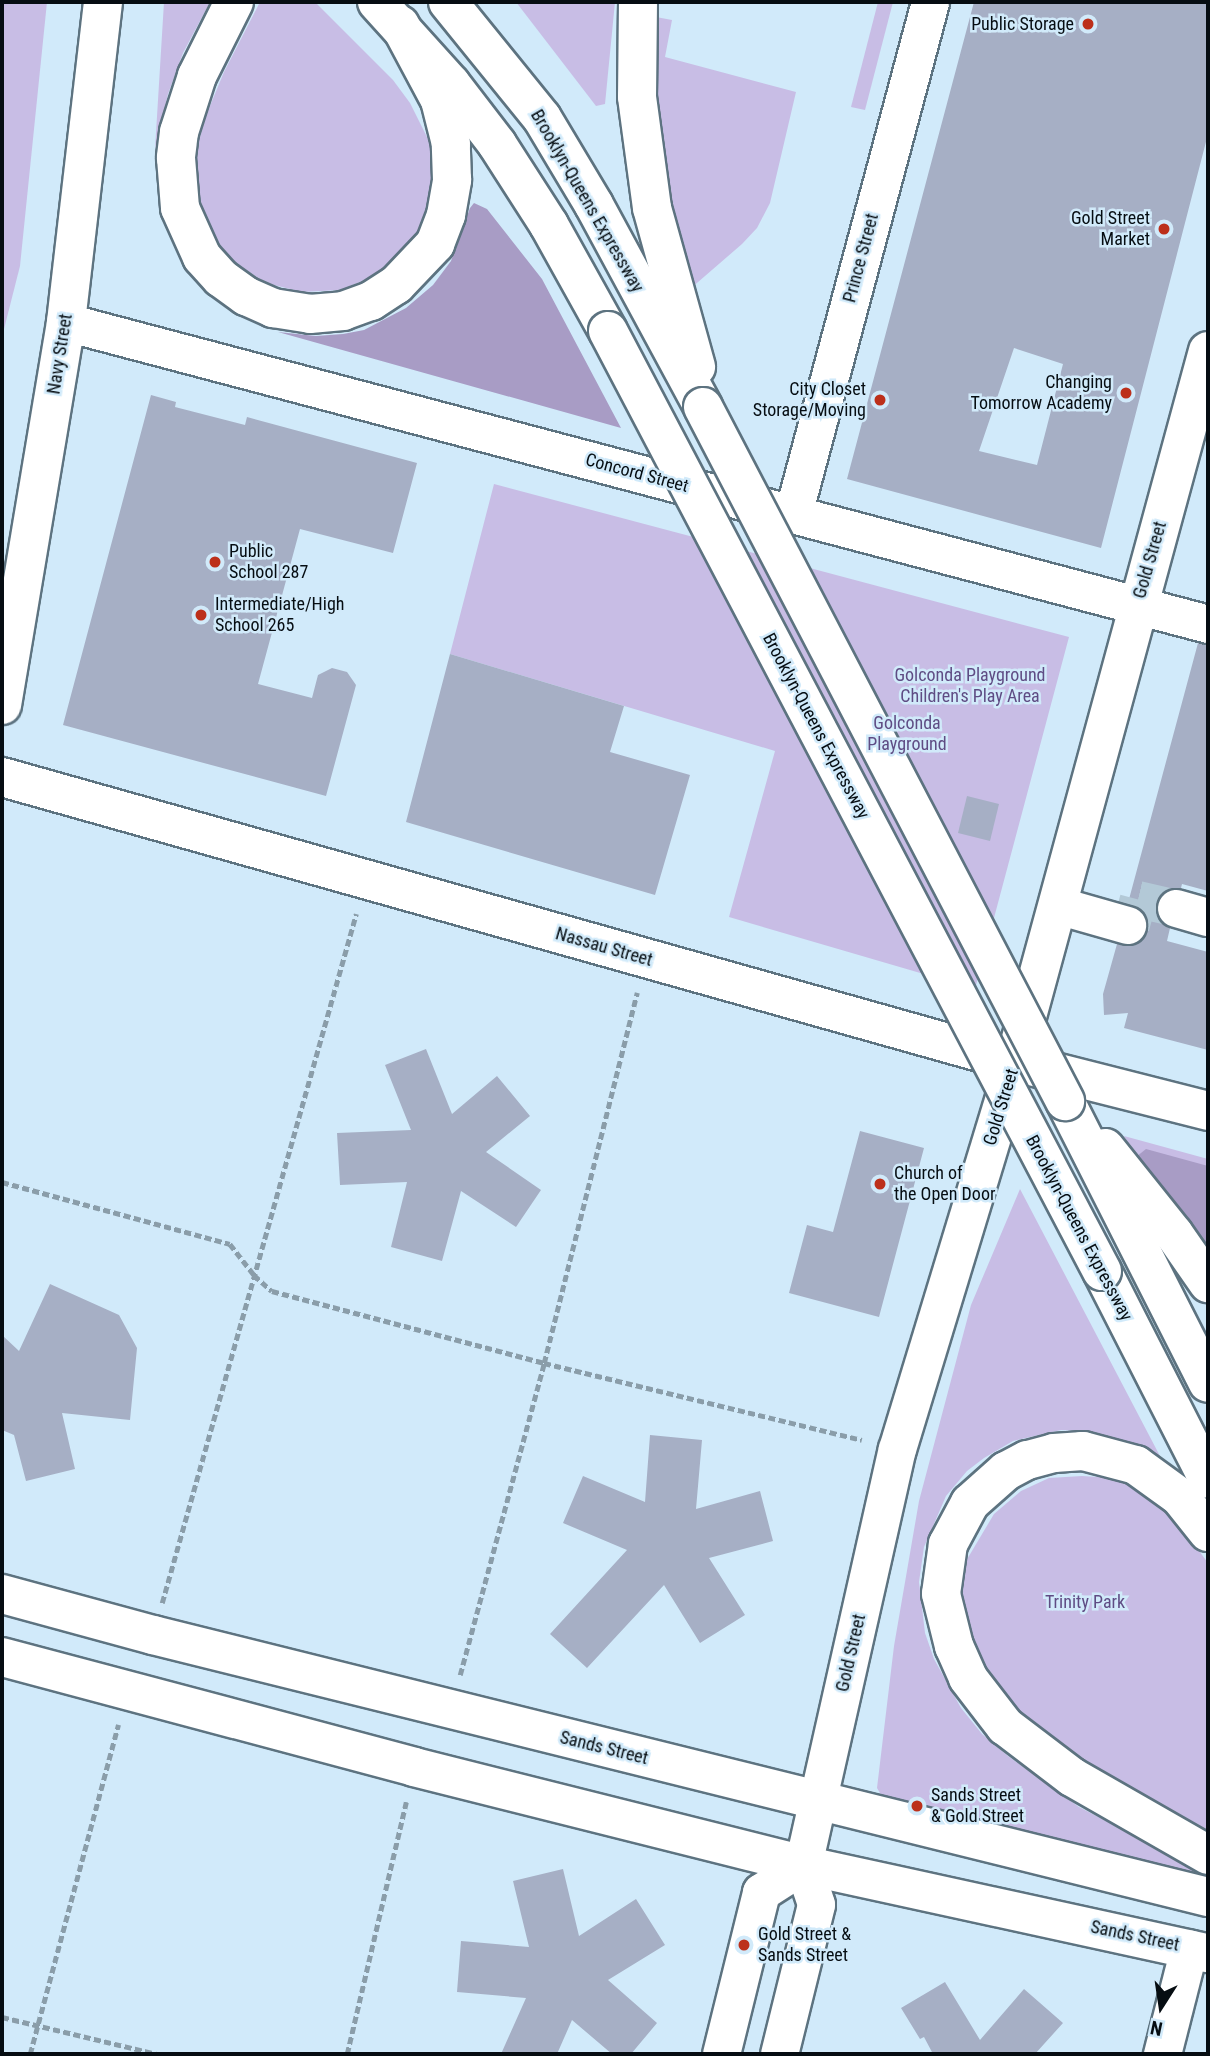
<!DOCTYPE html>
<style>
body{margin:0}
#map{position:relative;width:1210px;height:2056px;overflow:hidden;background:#d1eafa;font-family:"Roboto Condensed",sans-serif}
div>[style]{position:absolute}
.green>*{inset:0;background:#c8bde5}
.forest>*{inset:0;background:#a89cc5}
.building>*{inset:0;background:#a6afc5}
.minor-tunnel>*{height:37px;margin-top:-18.5px;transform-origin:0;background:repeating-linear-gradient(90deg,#b3c9d7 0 37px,transparent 0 55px)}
.path>*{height:4.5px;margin-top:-2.25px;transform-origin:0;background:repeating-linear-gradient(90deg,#8a9da9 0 7px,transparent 0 10.5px)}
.roads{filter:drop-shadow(2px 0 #5d7380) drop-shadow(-2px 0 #5d7380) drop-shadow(0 2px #5d7380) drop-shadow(0 -2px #5d7380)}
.minor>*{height:37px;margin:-18.5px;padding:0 18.5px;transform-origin:18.5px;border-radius:18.5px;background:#fff}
.major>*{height:38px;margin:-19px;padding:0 19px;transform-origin:19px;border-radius:19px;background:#fff}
.highway>*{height:38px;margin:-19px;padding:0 19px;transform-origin:19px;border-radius:19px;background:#fff}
.bridges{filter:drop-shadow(2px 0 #5d7380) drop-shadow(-2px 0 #5d7380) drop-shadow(0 2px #5d7380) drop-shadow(0 -2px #5d7380)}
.highway-bridge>*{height:38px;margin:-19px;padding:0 19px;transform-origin:19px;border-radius:19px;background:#fff}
.dots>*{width:19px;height:19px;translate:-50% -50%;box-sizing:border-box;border:4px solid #d1eafa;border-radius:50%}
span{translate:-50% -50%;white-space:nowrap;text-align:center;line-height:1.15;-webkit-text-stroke:5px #d1eafa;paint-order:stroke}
.poi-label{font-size:18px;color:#060d12}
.right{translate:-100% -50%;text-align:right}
.left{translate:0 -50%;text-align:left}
.street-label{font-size:18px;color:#060d12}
.park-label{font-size:18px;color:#5f4c84}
.frame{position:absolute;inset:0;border:4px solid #060d12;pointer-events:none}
.north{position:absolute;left:1126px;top:1972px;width:70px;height:70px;-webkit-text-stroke:5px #d1eafa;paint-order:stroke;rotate:192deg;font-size:19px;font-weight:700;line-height:28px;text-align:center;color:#060d12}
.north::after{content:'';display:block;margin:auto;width:24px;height:32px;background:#060d12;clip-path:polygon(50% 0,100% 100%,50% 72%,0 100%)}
</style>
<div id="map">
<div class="green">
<i style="clip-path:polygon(2px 2px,47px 2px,20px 266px,2px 337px)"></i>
<i style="clip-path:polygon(164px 2px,210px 2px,183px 53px,168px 94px,155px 149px)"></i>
<i style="clip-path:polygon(260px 2px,315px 2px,393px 80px,410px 103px,432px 147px,434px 185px,424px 221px,404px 252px,375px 276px,340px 290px,302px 292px,266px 283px,234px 262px,210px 233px,196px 194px,195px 153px,207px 113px,224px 72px)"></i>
<i style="clip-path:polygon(516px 2px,615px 2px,605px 104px,596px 106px)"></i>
<i style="clip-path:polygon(878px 2px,893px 2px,865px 110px,851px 107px)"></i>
<i style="clip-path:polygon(656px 17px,672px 20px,665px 57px,796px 92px,770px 203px,757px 228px,742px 244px,690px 289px,655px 132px)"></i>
<i style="clip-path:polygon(494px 484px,1069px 637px,975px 989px,729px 917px,775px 751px,450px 654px)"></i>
<i style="clip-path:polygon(1124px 1136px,1208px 1159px,1208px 1257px,1136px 1157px)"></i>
<i style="clip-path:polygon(1020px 1189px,1161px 1458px,1154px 1462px,1107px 1438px,1082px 1431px,1061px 1430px,1013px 1441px,984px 1458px,967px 1471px,946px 1496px,924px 1547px,919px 1582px,925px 1633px,934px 1659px,961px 1708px,982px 1734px,1008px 1756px,1079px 1807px,1208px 1874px,1208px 1882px,883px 1798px,877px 1788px,894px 1646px,919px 1501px,971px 1305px)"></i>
<i style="clip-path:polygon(1082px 1476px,1113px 1478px,1143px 1490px,1169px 1510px,1208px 1563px,1208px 1834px,1101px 1776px,1003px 1701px,984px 1675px,962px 1615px,961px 1587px,966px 1561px,994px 1514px,1021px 1491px,1049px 1478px)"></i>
</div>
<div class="forest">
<i style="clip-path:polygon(474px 203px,487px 209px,542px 279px,621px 428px,278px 332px,316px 336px,343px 334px,364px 330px,406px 308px,433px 285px,451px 261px,470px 208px)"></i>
<i style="clip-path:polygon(1146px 1149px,1208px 1166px,1208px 1257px,1136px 1157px)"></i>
</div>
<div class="building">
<i style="clip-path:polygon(evenodd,974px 2px,1208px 2px,1208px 134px,1101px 548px,847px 479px,974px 2px,1014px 348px,1063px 364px,1037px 465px,979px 451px,1014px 348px)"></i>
<i style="clip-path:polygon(151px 395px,176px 402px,175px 407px,245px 425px,247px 417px,417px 463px,393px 553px,300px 529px,258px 684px,312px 698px,318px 675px,332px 668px,347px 672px,356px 685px,326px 796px,63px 725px)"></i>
<i style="clip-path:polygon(1198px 643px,1208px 644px,1208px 891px,1182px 884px,1181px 888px,1170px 888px,1162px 893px,1156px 902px,1156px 913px,1161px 922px,1170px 928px,1167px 941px,1208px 952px,1208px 1050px,1124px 1028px,1128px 1013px,1104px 1015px,1103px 994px,1117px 944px,1133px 945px,1142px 940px,1147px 930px,1147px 919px,1143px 911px,1128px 903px)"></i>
<i style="clip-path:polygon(450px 654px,624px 706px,610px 752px,690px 775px,655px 895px,406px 822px)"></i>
<i style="clip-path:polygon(967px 796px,999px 804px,990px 841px,958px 833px)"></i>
<i style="clip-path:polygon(426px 1049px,452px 1114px,497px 1076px,530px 1116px,486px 1152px,541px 1190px,516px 1227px,461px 1191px,442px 1261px,391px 1247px,407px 1182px,340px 1185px,337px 1133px,411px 1130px,385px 1065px)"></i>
<i style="clip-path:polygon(860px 1131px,924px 1148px,879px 1317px,789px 1293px,807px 1225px,833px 1232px)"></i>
<i style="clip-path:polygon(50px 1284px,119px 1315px,137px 1348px,130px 1420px,62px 1413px,75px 1469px,26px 1481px,14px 1435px,2px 1430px,2px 1335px,19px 1351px)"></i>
<i style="clip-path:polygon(650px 1435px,702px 1440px,696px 1509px,760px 1491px,773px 1541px,709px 1558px,745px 1615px,700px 1643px,664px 1585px,587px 1668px,550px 1634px,627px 1550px,563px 1523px,583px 1476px,645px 1502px)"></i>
<i style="clip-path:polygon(563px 1869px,579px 1936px,636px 1899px,665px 1945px,608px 1980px,657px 2023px,631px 2054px,612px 2054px,572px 2020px,557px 2054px,501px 2054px,526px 1998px,457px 1992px,461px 1941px,529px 1947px,513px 1881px)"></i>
<i style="clip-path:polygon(945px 1982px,980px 2040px,1024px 1989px,1063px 2023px,1035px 2054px,933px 2054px,924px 2037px,920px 2039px,901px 2008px)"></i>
</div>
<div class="minor-tunnel">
<i style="left:1127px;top:925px;width:4px;rotate:14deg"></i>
<i style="left:1131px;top:926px;width:28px;rotate:-75deg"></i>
<i style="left:1138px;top:899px;width:39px;rotate:13deg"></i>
</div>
<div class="path">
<i style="left:2px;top:1182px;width:236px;rotate:15.2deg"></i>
<i style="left:230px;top:1244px;width:39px;rotate:52deg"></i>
<i style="left:254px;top:1275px;width:24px;rotate:42deg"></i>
<i style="left:272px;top:1291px;width:281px;rotate:14.8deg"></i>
<i style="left:544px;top:1363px;width:327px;rotate:13.6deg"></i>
<i style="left:162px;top:1603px;width:716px;rotate:-74.27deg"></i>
<i style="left:460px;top:1675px;width:323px;rotate:-74.9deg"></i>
<i style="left:544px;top:1363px;width:382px;rotate:-75.9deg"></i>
<i style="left:2px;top:2017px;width:159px;rotate:13.4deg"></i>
<i style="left:30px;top:2054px;width:341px;rotate:-75deg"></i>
<i style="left:347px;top:2054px;width:259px;rotate:-76.8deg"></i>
</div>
<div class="roads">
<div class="minor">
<i style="left:66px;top:322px;width:1181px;rotate:14.81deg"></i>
<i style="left:793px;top:514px;width:530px;rotate:-75.02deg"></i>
<i style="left:1057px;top:905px;width:73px;rotate:15.9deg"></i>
<i style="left:1176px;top:908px;width:33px;rotate:16deg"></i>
<i style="left:721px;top:2054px;width:167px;rotate:-76.1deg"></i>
<i style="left:761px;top:1892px;width:50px;rotate:-32.7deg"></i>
<i style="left:779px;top:2054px;width:154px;rotate:-76.1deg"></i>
<i style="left:816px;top:1904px;width:41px;rotate:-108.4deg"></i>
<i style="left:803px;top:1865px;width:426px;rotate:-77.3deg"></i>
<i style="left:897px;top:1449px;width:400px;rotate:-73.1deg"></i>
<i style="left:1162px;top:2054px;width:109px;rotate:-75.7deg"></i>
</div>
<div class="major">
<i style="left:2px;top:705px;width:388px;rotate:-80.5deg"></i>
<i style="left:66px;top:322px;width:322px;rotate:-83.4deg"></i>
<i style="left:2px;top:777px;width:1052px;rotate:15.71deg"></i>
<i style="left:1015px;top:1062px;width:199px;rotate:14.2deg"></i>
<i style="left:1019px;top:1046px;width:720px;rotate:-74.79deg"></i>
<i style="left:2px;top:1594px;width:156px;rotate:15.2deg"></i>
<i style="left:153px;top:1635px;width:1087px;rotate:13.95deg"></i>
<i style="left:2px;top:1657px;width:426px;rotate:14.9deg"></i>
<i style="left:414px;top:1767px;width:401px;rotate:14.1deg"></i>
<i style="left:803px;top:1865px;width:414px;rotate:12.3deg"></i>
</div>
<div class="highway">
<i style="left:234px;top:2px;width:83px;rotate:116.6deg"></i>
<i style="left:197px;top:76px;width:59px;rotate:107.8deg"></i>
<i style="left:179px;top:132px;width:26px;rotate:97deg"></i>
<i style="left:176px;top:158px;width:50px;rotate:85.4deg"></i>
<i style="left:180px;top:208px;width:54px;rotate:65.8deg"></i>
<i style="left:202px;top:257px;width:28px;rotate:48deg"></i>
<i style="left:221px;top:278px;width:31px;rotate:36deg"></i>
<i style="left:246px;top:296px;width:30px;rotate:24deg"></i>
<i style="left:273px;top:308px;width:37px;rotate:9deg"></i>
<i style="left:310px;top:314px;width:33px;rotate:-5deg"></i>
<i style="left:343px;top:311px;width:30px;rotate:-20deg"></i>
<i style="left:371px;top:301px;width:30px;rotate:-33deg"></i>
<i style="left:396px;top:285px;width:57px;rotate:-46.4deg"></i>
<i style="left:435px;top:244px;width:31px;rotate:-69deg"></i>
<i style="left:446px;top:215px;width:36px;rotate:-80deg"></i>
<i style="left:452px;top:180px;width:36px;rotate:-92deg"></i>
<i style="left:451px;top:144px;width:45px;rotate:-104deg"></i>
<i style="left:440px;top:100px;width:85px;rotate:-118.1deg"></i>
<i style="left:377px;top:2px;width:110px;rotate:47.9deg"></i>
<i style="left:451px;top:84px;width:76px;rotate:52.5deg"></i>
<i style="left:497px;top:144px;width:96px;rotate:57.3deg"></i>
<i style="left:549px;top:225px;width:121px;rotate:60.9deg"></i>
<i style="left:448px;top:2px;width:149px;rotate:51deg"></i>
<i style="left:542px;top:118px;width:101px;rotate:59.1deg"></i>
<i style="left:594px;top:205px;width:230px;rotate:61.6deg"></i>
<i style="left:638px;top:2px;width:95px;rotate:90.6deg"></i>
<i style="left:637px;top:97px;width:112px;rotate:82.3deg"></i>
<i style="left:652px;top:208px;width:165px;rotate:74.5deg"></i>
<i style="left:1065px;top:1101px;width:316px;rotate:63.1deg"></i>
<i style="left:1105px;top:1148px;width:110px;rotate:51.3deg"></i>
<i style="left:1174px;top:1234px;width:60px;rotate:55.2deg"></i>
<i style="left:1102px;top:1271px;width:233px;rotate:63deg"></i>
<i style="left:1208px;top:1532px;width:45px;rotate:-128.7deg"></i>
<i style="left:1180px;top:1497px;width:54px;rotate:-144deg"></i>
<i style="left:1136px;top:1465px;width:55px;rotate:-165.2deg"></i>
<i style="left:1083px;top:1451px;width:29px;rotate:176deg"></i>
<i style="left:1054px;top:1453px;width:28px;rotate:165deg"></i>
<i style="left:1027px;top:1460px;width:24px;rotate:152deg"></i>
<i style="left:1006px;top:1471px;width:48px;rotate:138.4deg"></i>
<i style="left:970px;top:1503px;width:47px;rotate:118.2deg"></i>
<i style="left:948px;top:1544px;width:50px;rotate:98deg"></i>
<i style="left:941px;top:1594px;width:54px;rotate:76deg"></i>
<i style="left:954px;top:1646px;width:35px;rotate:66deg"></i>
<i style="left:968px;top:1678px;width:61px;rotate:52.4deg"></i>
<i style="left:1005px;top:1726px;width:84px;rotate:37.3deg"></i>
<i style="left:1072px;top:1777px;width:157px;rotate:29.8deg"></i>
</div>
</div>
<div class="bridges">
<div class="highway-bridge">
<i style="left:608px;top:331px;width:1062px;rotate:62.28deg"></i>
<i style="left:703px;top:407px;width:783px;rotate:62.45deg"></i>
</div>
</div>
<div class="dots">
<i style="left:1088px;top:24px;background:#bc301b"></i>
<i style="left:1164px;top:229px;background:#bc301b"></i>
<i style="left:1126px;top:393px;background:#bc301b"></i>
<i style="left:880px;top:400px;background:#bc301b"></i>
<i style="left:215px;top:562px;background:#bc301b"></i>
<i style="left:201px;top:615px;background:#bc301b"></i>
<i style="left:880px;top:1184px;background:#bc301b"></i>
<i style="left:917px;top:1806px;background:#bc301b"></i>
<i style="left:744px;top:1945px;background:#bc301b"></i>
</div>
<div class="poi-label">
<span class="right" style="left:1074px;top:24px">Public Storage</span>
<span class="right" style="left:1150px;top:229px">Gold Street<br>Market</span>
<span class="right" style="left:1112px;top:393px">Changing<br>Tomorrow Academy</span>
<span class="right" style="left:866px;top:400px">City Closet<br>Storage/Moving</span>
<span class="left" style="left:229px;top:562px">Public<br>School 287</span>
<span class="left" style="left:215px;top:615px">Intermediate/High<br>School 265</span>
<span class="left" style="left:894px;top:1184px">Church of<br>the Open Door</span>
<span class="left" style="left:931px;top:1806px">Sands Street<br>&amp; Gold Street</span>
<span class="left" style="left:758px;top:1945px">Gold Street &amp;<br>Sands Street</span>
</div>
<div class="street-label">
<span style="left:587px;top:201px;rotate:60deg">Brooklyn-Queens Expressway</span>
<span style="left:861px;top:258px;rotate:-75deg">Prince Street</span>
<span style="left:60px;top:354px;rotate:-81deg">Navy Street</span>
<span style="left:637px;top:473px;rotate:15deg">Concord Street</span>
<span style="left:1150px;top:560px;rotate:-74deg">Gold Street</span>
<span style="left:816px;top:726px;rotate:62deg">Brooklyn-Queens Expressway</span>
<span style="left:604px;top:947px;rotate:16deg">Nassau Street</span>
<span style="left:1001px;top:1107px;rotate:-73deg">Gold Street</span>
<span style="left:1079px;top:1228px;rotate:62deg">Brooklyn-Queens Expressway</span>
<span style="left:851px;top:1653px;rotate:-77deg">Gold Street</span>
<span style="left:604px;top:1748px;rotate:14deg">Sands Street</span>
<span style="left:1135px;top:1936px;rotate:12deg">Sands Street</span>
</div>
<div class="park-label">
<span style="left:970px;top:686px">Golconda Playground<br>Children's Play Area</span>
<span style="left:907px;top:734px">Golconda<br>Playground</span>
<span style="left:1085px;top:1602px">Trinity Park</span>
</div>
<div class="frame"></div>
<div class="north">N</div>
</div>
